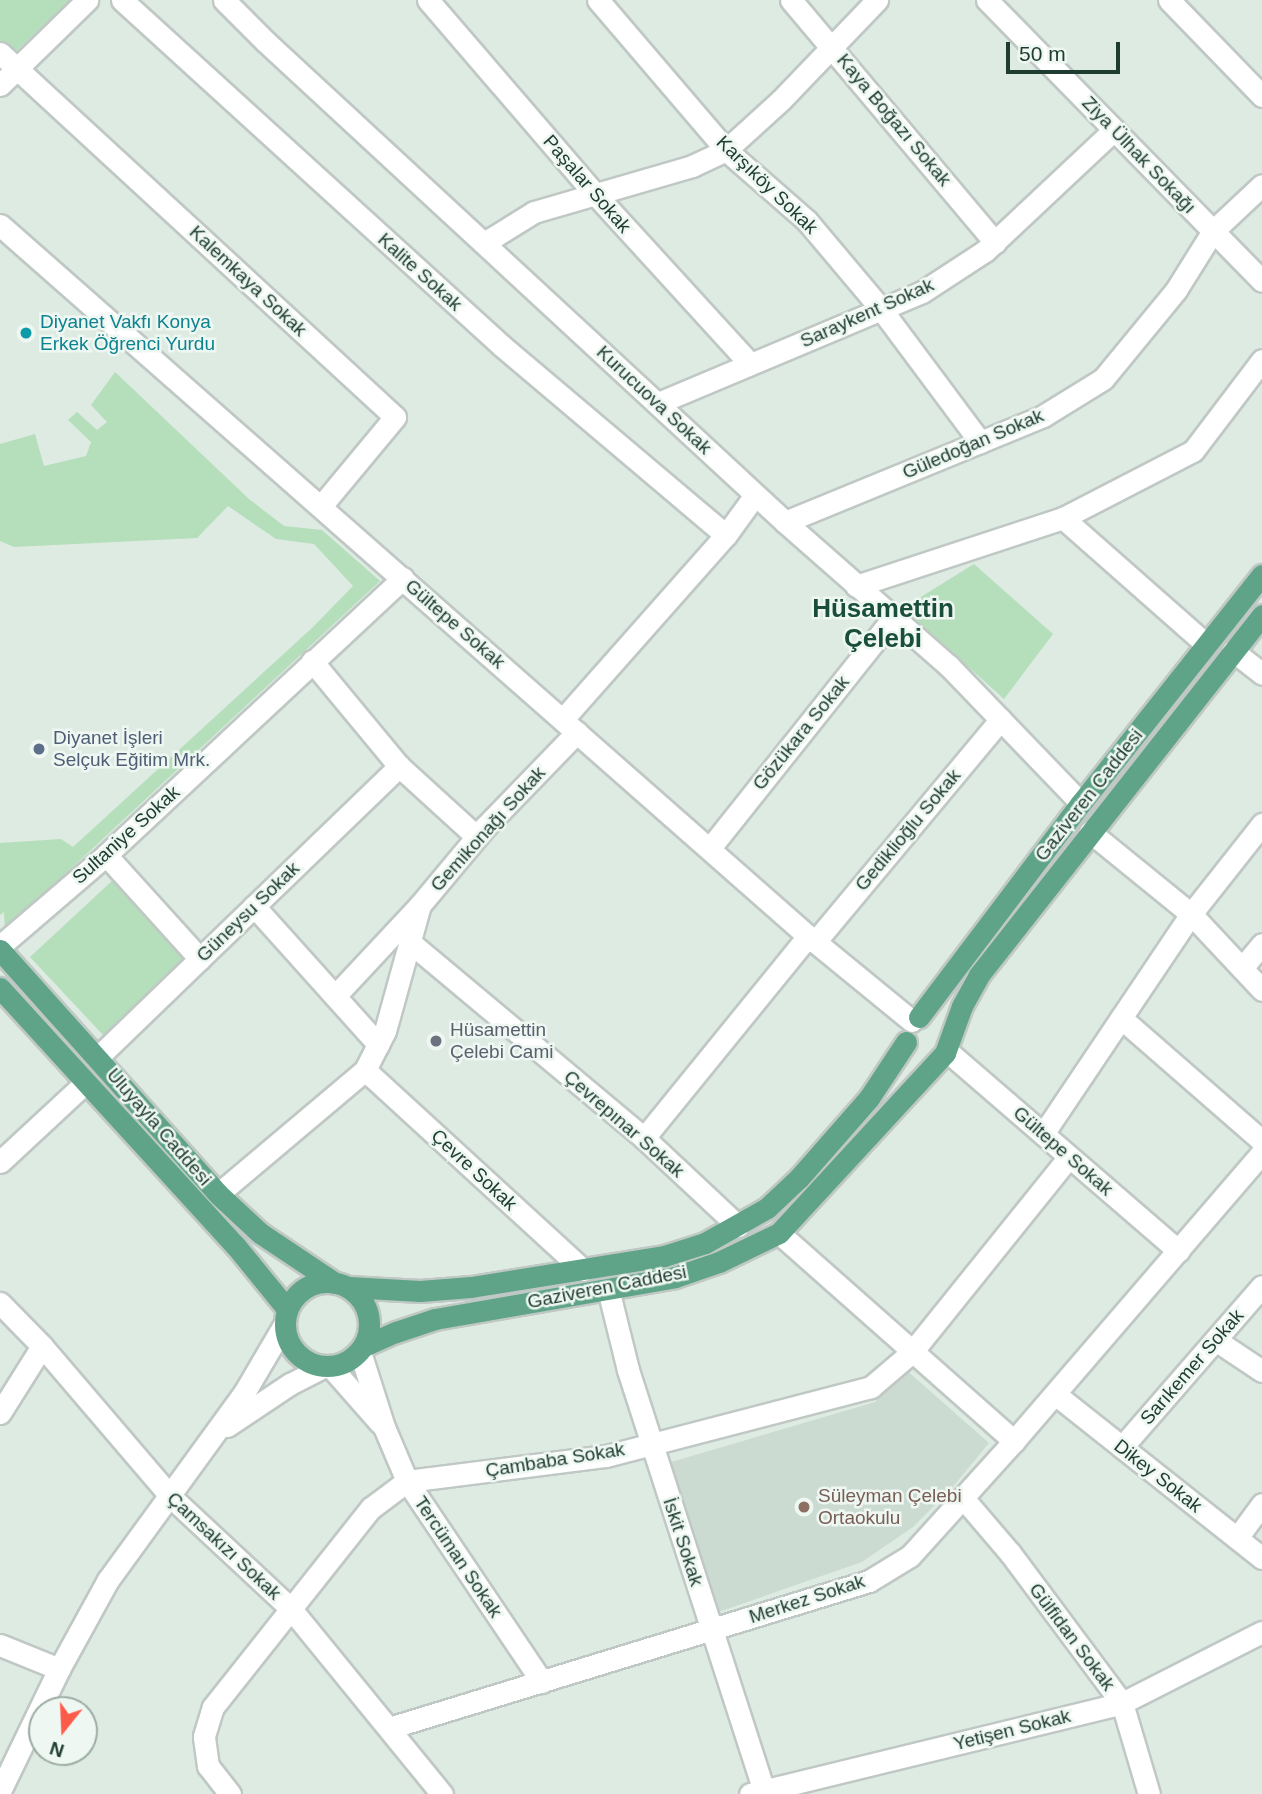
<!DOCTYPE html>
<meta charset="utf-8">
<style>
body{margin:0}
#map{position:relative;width:1262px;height:1794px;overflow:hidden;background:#deebe3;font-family:Helvetica,sans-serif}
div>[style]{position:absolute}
.built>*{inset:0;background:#ccdbd2}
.green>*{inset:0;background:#b5deba}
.roads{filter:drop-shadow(2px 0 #c0c8c5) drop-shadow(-2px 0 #c0c8c5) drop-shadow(0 2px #c0c8c5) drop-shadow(0 -2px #c0c8c5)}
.minor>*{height:21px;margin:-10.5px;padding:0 10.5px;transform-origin:10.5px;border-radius:10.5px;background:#fff}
.major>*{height:21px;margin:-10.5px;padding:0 10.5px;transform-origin:10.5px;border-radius:10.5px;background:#5fa488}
.major>.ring{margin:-10.5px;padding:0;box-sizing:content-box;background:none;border:21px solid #5fa488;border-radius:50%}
.dots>*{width:19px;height:19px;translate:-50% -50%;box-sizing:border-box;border:4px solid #eef7f2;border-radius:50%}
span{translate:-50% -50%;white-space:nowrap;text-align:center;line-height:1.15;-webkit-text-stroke:5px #eef7f2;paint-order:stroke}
.street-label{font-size:19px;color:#1e3c2f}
.culture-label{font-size:19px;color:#0d838f}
.left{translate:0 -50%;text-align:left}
.service-label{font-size:19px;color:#4e5e75}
.worship-label{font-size:19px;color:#5b616d}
.education-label{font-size:19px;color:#785e54}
.district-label{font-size:26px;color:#194f3a;font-weight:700}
.north{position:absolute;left:28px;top:1696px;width:70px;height:70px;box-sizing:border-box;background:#eef7f2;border:2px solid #9baca4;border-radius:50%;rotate:198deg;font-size:19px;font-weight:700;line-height:28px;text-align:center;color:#1e3c2f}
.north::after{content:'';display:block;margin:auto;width:24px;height:32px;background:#fd5b4a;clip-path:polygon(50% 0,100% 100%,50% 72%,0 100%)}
.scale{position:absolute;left:1006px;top:42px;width:114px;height:32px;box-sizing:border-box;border:4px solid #1e3c2f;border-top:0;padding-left:9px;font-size:21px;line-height:24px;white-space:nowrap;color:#1e3c2f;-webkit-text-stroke:5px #eef7f2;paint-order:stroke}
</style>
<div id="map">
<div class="built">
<i style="clip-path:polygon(904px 1368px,989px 1443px,952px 1488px,913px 1527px,862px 1562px,710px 1615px,661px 1465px,875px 1402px)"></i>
</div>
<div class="green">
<i style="clip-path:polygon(0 0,70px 0,13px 54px,0 42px)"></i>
<i style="clip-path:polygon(115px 372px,249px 499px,284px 526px,322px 530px,380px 581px,5px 930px,4px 912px,0 915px,0 843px,61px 839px,73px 847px,313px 627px,353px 586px,314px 544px,276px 539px,228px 506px,197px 538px,14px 547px,0 541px,0 444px,35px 434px,44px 466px,86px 456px,91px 442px,68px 420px,77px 412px,97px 430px,107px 422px,91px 405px)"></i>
<i style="clip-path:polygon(974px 564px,1053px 634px,1004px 699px,903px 608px)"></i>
<i style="clip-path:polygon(113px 880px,187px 959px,104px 1036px,30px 957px)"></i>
</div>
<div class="roads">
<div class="minor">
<i style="left:122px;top:0;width:514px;rotate:42.32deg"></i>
<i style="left:502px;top:346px;width:293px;rotate:40.2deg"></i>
<i style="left:224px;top:0;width:59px;rotate:45deg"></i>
<i style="left:266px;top:42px;width:707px;rotate:42.76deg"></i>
<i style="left:785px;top:522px;width:218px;rotate:41.3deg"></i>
<i style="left:949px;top:666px;width:190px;rotate:46.1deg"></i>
<i style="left:428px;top:0;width:256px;rotate:49.3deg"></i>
<i style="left:595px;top:194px;width:230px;rotate:47.6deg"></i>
<i style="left:598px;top:0;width:197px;rotate:49.5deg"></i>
<i style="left:726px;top:150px;width:108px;rotate:41.2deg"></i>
<i style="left:807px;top:221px;width:115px;rotate:49.9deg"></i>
<i style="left:881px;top:309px;width:166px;rotate:53.3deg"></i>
<i style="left:791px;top:0;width:317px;rotate:49.9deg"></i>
<i style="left:987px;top:0;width:393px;rotate:45.6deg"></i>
<i style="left:1169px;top:0;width:134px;rotate:45.9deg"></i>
<i style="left:0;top:53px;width:537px;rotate:42.66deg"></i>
<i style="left:395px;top:417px;width:116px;rotate:129.7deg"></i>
<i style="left:0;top:85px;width:122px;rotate:-44.3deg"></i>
<i style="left:0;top:225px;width:1076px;rotate:41.35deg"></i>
<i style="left:808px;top:936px;width:134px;rotate:39.3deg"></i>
<i style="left:484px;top:243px;width:59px;rotate:-31.8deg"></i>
<i style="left:534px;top:212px;width:165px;rotate:-16.2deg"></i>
<i style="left:692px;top:166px;width:38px;rotate:-25deg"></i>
<i style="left:726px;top:150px;width:74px;rotate:-42.3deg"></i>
<i style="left:781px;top:100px;width:139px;rotate:-46.2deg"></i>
<i style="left:658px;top:403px;width:286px;rotate:-22.8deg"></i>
<i style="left:922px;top:292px;width:75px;rotate:-33.1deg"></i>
<i style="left:985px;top:251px;width:177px;rotate:-43.2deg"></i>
<i style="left:1063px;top:518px;width:191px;rotate:41.4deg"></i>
<i style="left:785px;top:522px;width:279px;rotate:-22.3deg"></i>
<i style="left:1043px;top:416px;width:70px;rotate:-31.7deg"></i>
<i style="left:1103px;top:379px;width:115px;rotate:-50.6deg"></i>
<i style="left:1176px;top:290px;width:70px;rotate:-57.9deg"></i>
<i style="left:1213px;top:231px;width:67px;rotate:-43.2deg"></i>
<i style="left:856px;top:586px;width:218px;rotate:-18.2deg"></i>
<i style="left:1063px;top:518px;width:146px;rotate:-27.3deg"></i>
<i style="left:1193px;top:451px;width:114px;rotate:-52.8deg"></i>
<i style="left:1233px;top:651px;width:37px;rotate:38deg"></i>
<i style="left:312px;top:661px;width:136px;rotate:50.4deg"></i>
<i style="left:399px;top:766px;width:105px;rotate:42.3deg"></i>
<i style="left:563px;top:719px;width:246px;rotate:-48.5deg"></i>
<i style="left:726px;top:535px;width:49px;rotate:-54.1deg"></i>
<i style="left:1090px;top:832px;width:130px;rotate:39.1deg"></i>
<i style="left:1191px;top:914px;width:104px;rotate:46.9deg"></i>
<i style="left:710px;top:848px;width:294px;rotate:-51.5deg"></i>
<i style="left:106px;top:855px;width:140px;rotate:47.9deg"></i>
<i style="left:254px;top:906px;width:186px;rotate:48.1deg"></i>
<i style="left:815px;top:942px;width:290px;rotate:-50.2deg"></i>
<i style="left:412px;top:944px;width:302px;rotate:39.9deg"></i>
<i style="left:644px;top:1138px;width:129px;rotate:43.1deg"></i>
<i style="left:0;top:946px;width:140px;rotate:-40.6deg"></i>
<i style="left:106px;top:855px;width:406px;rotate:-43deg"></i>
<i style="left:1242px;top:968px;width:31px;rotate:-50deg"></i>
<i style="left:335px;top:996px;width:123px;rotate:-47deg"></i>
<i style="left:1121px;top:1018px;width:187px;rotate:41.1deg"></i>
<i style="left:947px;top:1051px;width:306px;rotate:40.8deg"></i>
<i style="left:98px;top:1057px;width:419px;rotate:-44deg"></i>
<i style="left:365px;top:1070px;width:296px;rotate:42.5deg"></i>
<i style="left:1043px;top:1134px;width:265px;rotate:-56.1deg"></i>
<i style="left:1191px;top:914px;width:115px;rotate:-51.7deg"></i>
<i style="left:644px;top:1138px;width:260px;rotate:-50.9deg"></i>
<i style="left:0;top:1162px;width:117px;rotate:-42.9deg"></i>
<i style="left:218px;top:1194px;width:192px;rotate:-40.1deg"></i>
<i style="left:365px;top:1070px;width:44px;rotate:-62.9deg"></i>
<i style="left:385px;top:1031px;width:131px;rotate:-74.5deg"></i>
<i style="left:420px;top:905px;width:102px;rotate:-50.2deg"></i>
<i style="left:485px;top:827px;width:132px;rotate:-45.9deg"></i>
<i style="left:779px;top:1233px;width:314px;rotate:41.5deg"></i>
<i style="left:608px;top:1289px;width:83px;rotate:76.1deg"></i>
<i style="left:628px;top:1370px;width:446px;rotate:72.1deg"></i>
<i style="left:0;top:1303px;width:60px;rotate:45.7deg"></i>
<i style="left:42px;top:1346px;width:197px;rotate:49.5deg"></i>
<i style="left:170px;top:1496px;width:166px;rotate:43deg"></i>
<i style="left:291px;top:1609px;width:239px;rotate:50.8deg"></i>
<i style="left:1217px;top:1341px;width:54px;rotate:33.7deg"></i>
<i style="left:360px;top:1352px;width:79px;rotate:72.3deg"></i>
<i style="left:384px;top:1427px;width:59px;rotate:66.9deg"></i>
<i style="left:407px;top:1481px;width:242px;rotate:56.1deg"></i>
<i style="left:330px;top:1366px;width:76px;rotate:48.7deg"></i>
<i style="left:1055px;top:1394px;width:264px;rotate:38.4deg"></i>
<i style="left:0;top:1413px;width:79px;rotate:-57.9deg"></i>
<i style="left:227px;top:1426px;width:76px;rotate:-33.7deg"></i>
<i style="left:290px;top:1384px;width:38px;rotate:-27deg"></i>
<i style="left:1122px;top:1447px;width:213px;rotate:-49deg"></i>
<i style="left:963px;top:1498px;width:72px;rotate:49.5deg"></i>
<i style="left:1010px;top:1553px;width:187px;rotate:53.3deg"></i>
<i style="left:1122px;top:1703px;width:95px;rotate:73.5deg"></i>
<i style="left:1237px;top:1538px;width:42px;rotate:-53.7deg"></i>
<i style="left:0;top:1645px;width:64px;rotate:22.1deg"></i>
<i style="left:389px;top:1728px;width:502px;rotate:-17.03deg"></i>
<i style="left:869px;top:1581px;width:48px;rotate:-31.4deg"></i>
<i style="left:910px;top:1556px;width:155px;rotate:-47.9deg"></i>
<i style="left:1014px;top:1441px;width:380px;rotate:-49.3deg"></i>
<i style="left:0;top:1791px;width:136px;rotate:-64.2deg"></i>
<i style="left:59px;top:1669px;width:102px;rotate:-61.2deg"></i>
<i style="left:108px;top:1580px;width:231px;rotate:-54deg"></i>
<i style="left:244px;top:1393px;width:81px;rotate:-59.6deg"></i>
<i style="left:230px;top:1794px;width:36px;rotate:-128deg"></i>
<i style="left:208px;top:1766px;width:30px;rotate:-98deg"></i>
<i style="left:204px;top:1736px;width:30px;rotate:-73deg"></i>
<i style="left:213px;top:1707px;width:254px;rotate:-51.6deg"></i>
<i style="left:371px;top:1508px;width:45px;rotate:-36.9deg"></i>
<i style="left:407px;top:1481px;width:201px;rotate:-7.2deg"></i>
<i style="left:606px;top:1456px;width:274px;rotate:-14.6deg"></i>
<i style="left:871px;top:1387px;width:54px;rotate:-40.5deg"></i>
<i style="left:912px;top:1352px;width:250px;rotate:-51.2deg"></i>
<i style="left:750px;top:1794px;width:383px;rotate:-13.7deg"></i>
<i style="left:1122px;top:1703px;width:157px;rotate:-26.9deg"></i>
</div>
<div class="major">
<i style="left:0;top:950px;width:327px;rotate:48.2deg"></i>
<i style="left:218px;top:1194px;width:57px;rotate:42.9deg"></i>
<i style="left:260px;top:1233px;width:90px;rotate:33.7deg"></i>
<i style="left:0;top:988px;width:348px;rotate:47.6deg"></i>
<i style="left:235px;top:1245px;width:82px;rotate:50.9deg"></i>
<i style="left:919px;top:1017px;width:268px;rotate:-52.9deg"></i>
<i style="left:1081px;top:803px;width:291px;rotate:-51.6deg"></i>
<i class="ring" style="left:285px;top:1282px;width:63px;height:63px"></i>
<i style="left:349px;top:1287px;width:71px;rotate:3.2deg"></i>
<i style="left:420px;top:1291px;width:51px;rotate:-4.5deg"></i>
<i style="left:471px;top:1287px;width:195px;rotate:-9.1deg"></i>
<i style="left:664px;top:1256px;width:43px;rotate:-17.6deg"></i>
<i style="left:705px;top:1243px;width:71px;rotate:-29.4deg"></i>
<i style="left:767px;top:1208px;width:44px;rotate:-43.2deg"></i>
<i style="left:799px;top:1178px;width:106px;rotate:-48.8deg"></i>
<i style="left:869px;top:1098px;width:67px;rotate:-56.5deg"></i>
<i style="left:364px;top:1346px;width:35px;rotate:-24deg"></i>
<i style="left:396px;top:1332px;width:41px;rotate:-18.4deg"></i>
<i style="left:435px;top:1319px;width:244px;rotate:-9.9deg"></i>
<i style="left:675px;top:1277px;width:46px;rotate:-18.8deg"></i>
<i style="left:719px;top:1262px;width:67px;rotate:-25.8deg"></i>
<i style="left:779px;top:1233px;width:245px;rotate:-47.3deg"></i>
<i style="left:945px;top:1053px;width:50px;rotate:-70.1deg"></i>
<i style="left:962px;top:1006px;width:35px;rotate:-61deg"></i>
<i style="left:979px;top:975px;width:458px;rotate:-51.8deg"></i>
</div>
</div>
<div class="dots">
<i style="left:26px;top:333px;background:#0f9aa8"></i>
<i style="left:39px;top:749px;background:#5c6f8a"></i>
<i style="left:436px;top:1041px;background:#6b7280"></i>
<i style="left:804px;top:1507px;background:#8d6e63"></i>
</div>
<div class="street-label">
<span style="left:894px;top:120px;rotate:50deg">Kaya Boğazı Sokak</span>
<span style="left:1139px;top:155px;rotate:46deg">Ziya Ülhak Sokağı</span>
<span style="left:587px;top:184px;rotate:49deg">Paşalar Sokak</span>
<span style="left:767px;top:185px;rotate:44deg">Karşıköy Sokak</span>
<span style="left:420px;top:272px;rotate:42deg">Kalite Sokak</span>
<span style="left:248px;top:281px;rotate:43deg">Kalemkaya Sokak</span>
<span style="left:867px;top:313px;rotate:-24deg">Saraykent Sokak</span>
<span style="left:654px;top:400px;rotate:43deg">Kurucuova Sokak</span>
<span style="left:973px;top:444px;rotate:-23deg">Güledoğan Sokak</span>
<span style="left:455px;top:624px;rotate:41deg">Gültepe Sokak</span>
<span style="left:801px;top:733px;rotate:-51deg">Gözükara Sokak</span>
<span style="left:1089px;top:795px;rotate:-52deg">Gaziveren Caddesi</span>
<span style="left:488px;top:829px;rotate:-48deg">Gemikonağı Sokak</span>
<span style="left:908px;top:830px;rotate:-50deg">Gediklioğlu Sokak</span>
<span style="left:126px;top:835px;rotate:-42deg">Sultaniye Sokak</span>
<span style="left:248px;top:912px;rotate:-44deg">Güneysu Sokak</span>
<span style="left:624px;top:1124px;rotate:41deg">Çevrepınar Sokak</span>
<span style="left:159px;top:1127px;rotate:49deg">Uluyayla Caddesi</span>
<span style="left:1063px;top:1151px;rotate:41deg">Gültepe Sokak</span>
<span style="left:474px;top:1170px;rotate:43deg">Çevre Sokak</span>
<span style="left:607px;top:1287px;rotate:-11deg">Gaziveren Caddesi</span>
<span style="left:1192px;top:1367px;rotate:-49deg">Sarıkemer Sokak</span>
<span style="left:555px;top:1460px;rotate:-9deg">Çambaba Sokak</span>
<span style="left:1158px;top:1476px;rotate:38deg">Dikey Sokak</span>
<span style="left:683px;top:1542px;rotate:72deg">İskit Sokak</span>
<span style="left:224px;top:1546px;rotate:43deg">Çamsakızı Sokak</span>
<span style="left:458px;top:1557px;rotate:56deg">Tercüman Sokak</span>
<span style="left:807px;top:1599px;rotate:-18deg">Merkez Sokak</span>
<span style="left:1072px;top:1637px;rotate:53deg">Gülfidan Sokak</span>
<span style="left:1012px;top:1730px;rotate:-14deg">Yetişen Sokak</span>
</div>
<div class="culture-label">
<span class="left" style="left:40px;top:333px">Diyanet Vakfı Konya<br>Erkek Öğrenci Yurdu</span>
</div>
<div class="service-label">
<span class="left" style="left:53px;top:749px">Diyanet İşleri<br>Selçuk Eğitim Mrk.</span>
</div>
<div class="worship-label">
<span class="left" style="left:450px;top:1041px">Hüsamettin<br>Çelebi Cami</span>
</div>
<div class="education-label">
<span class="left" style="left:818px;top:1507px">Süleyman Çelebi<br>Ortaokulu</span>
</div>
<div class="district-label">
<span style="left:883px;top:624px">Hüsamettin<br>Çelebi</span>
</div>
<div class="north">N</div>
<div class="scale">50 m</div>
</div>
